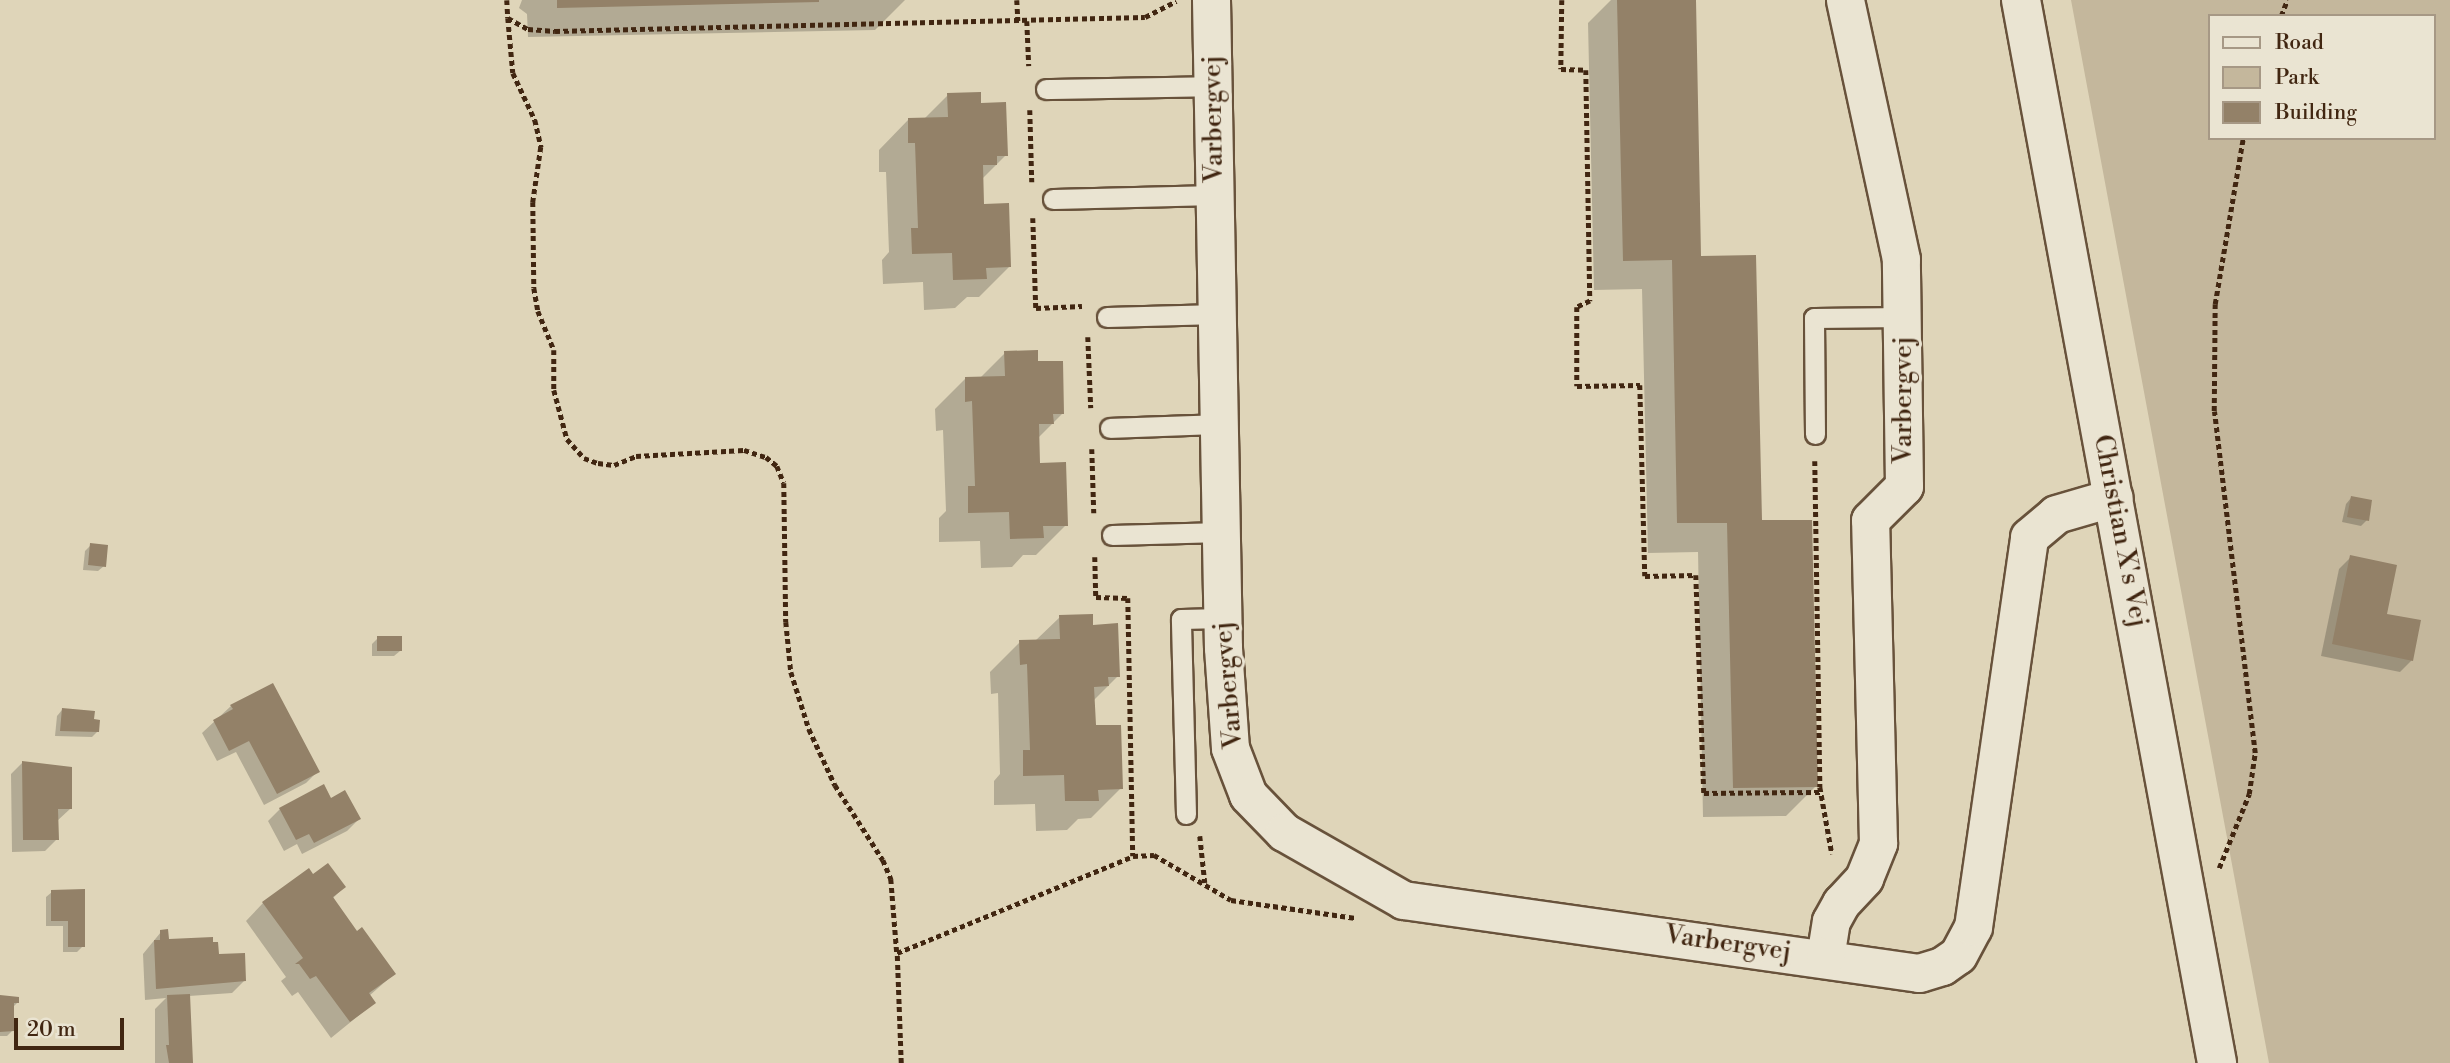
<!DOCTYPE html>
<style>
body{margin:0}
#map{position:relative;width:2450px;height:1063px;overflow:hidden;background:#dfd5b9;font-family:"Libre Bodoni",serif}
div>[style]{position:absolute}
.green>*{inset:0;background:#c4b79c}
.shadow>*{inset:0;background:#0003}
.building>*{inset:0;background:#938168}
.path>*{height:4.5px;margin-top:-2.25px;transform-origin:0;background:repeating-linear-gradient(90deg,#412611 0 5px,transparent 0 8.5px)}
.roads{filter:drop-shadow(2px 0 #68523b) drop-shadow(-2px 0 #68523b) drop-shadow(0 2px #68523b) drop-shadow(0 -2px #68523b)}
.service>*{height:19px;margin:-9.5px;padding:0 9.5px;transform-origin:9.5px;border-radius:9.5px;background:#eae4d2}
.minor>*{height:37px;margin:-18.5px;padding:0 18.5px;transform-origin:18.5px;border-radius:18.5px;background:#eae4d2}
.tertiary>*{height:38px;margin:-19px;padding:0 19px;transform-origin:19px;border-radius:19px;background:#eae4d2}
span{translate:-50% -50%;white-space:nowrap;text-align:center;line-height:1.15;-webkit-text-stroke:6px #eae4d2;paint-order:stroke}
.street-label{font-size:26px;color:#412611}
.legend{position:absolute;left:2208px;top:14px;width:228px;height:126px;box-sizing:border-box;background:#eae4d2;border:2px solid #a69885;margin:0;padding:9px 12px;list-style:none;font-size:21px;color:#412611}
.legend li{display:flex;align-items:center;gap:14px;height:35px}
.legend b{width:35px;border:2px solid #a69885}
.scale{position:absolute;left:14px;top:1018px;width:110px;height:32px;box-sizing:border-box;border:4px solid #412611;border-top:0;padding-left:9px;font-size:21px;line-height:24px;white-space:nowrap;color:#412611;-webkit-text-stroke:5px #eae4d2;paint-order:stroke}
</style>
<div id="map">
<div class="green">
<i style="clip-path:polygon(evenodd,2071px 0,2450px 0,2450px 1063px,2269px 1063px,2071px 0,2210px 16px,2434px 16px,2434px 138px,2210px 138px,2210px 16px)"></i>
</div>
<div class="shadow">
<i style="clip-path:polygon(522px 0,905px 0,875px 30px,528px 37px,527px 14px,519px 8px)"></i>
<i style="clip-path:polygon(1611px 0,1694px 0,1699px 258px,1816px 786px,1786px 816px,1703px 817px,1698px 552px,1648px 553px,1642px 289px,1594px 290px,1588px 23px)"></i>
<i style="clip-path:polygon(948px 95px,980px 105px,1006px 155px,981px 180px,982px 206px,1009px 267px,979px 297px,967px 297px,955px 308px,924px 310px,923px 282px,883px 284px,882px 260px,889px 252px,886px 172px,879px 172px,879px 150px,908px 120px,923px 120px)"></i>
<i style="clip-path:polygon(1005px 353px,1037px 363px,1063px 413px,1038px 438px,1039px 465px,1066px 525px,1036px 555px,1023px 555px,1012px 567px,981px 568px,980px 541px,939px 542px,939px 518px,946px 511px,943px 430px,936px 431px,935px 409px,965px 379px,980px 378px)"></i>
<i style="clip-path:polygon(2351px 498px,2367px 520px,2361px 526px,2342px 522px,2346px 504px)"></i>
<i style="clip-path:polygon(91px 545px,104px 566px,98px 571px,83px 570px,85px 551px)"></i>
<i style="clip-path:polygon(2351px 557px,2412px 660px,2400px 672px,2321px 656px,2339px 569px)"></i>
<i style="clip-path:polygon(1060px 617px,1091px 626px,1118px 676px,1093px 701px,1094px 727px,1121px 788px,1091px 818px,1078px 819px,1067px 830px,1036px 831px,1035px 804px,994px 805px,994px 781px,1000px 774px,998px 693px,991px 694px,990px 672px,1020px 642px,1035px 641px)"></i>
<i style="clip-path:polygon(378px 638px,400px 651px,394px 656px,372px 656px,372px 644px)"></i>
<i style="clip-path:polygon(231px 706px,318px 771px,306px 783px,264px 805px,236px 752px,217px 761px,202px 733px)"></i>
<i style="clip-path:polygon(62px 710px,93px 721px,98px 731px,92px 737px,55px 736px,57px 716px)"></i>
<i style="clip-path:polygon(23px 762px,70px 809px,57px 821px,57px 839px,45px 851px,12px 852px,11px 774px)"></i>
<i style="clip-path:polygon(330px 801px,359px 819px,347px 831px,302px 854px,297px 844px,284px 851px,268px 821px,280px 809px)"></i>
<i style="clip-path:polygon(312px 876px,344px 887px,332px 899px,357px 933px,394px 974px,369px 996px,374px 1003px,331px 1038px,298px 992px,292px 996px,281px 981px,286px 977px,246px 921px,263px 903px)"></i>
<i style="clip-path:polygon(52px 892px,83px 946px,77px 952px,63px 952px,63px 926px,46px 926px,46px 897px)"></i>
<i style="clip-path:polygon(161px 932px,167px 941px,217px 956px,244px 981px,232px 993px,189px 996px,191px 1063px,155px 1063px,155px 1009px,166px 998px,145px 1000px,143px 954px)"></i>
<i style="clip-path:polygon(0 997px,18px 1002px,12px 1008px,12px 1031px,7px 1036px,0 1036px)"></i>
</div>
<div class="building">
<i style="clip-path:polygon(557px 0,819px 0,819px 2px,557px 8px)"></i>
<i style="clip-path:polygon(1617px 0,1696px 0,1701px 256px,1756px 255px,1762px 520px,1812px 520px,1818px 787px,1733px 788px,1727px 523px,1677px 523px,1672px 260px,1623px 261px)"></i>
<i style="clip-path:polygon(981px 92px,981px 103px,1006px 102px,1008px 156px,997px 156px,997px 165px,983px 165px,984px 204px,1009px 203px,1011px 267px,986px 268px,987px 279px,953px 280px,952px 253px,912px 254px,911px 228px,918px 228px,915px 143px,908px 143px,908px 118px,948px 117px,947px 93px)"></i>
<i style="clip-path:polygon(1038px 350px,1038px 361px,1063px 361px,1064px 414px,1053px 414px,1054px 424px,1039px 424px,1040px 463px,1066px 462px,1068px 526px,1043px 526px,1044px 538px,1010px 539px,1009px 512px,968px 513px,968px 486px,975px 486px,972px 401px,965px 402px,965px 377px,1005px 376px,1004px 351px)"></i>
<i style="clip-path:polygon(2351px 496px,2372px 500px,2369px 521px,2347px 517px)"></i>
<i style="clip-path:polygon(90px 543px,108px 545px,106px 567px,88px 565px)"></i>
<i style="clip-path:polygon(2350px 555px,2397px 565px,2387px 614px,2421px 620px,2413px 661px,2332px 644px)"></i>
<i style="clip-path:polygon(1093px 614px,1093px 625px,1118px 623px,1120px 677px,1108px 677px,1109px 686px,1094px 687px,1096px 725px,1121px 725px,1123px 789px,1098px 790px,1099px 801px,1065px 801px,1064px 775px,1023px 776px,1023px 750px,1030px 750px,1027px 664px,1020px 665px,1019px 640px,1060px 639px,1059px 615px)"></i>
<i style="clip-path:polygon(377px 636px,402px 636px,402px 651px,377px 651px)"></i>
<i style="clip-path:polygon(273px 683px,320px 772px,277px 794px,249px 741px,229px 751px,213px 720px,233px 709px,230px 705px)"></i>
<i style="clip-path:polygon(62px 708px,95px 711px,94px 719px,100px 720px,99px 732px,60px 731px)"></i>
<i style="clip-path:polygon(22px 761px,72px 767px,72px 809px,58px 809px,59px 840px,23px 840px)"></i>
<i style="clip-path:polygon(324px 784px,331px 798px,345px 790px,361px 819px,314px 843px,309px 834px,296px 840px,279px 808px)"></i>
<i style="clip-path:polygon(328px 863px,346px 887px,333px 897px,357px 931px,362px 927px,396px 974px,369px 993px,376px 1003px,350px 1022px,316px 976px,310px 979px,299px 964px,295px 964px,303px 958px,262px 902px,309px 868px,313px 874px)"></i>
<i style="clip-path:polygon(85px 889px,85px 947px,68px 947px,68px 921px,51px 921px,51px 890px)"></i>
<i style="clip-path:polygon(168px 929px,169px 939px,213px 937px,213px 942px,218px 942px,219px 954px,245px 953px,246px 981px,156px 989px,154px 940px,160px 940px,160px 930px)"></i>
<i style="clip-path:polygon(190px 994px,193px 1063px,169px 1063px,166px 1045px,169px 1045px,167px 995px)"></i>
<i style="clip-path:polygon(0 995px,19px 997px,19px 1003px,14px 1003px,14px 1031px,0 1032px)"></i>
</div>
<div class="path">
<i style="left:507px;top:0;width:18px;rotate:87deg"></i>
<i style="left:508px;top:18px;width:23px;rotate:29deg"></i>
<i style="left:528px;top:29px;width:27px;rotate:4deg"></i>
<i style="left:555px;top:31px;width:590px;rotate:-1.36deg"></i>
<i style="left:1145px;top:17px;width:35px;rotate:-27deg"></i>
<i style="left:1017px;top:0;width:21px;rotate:87deg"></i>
<i style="left:1562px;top:0;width:69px;rotate:90.8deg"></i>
<i style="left:1561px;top:69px;width:25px;rotate:2deg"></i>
<i style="left:1586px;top:70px;width:231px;rotate:89deg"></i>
<i style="left:1590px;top:301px;width:14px;rotate:155deg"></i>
<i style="left:1577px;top:307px;width:79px;rotate:90deg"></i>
<i style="left:1577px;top:386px;width:63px;rotate:-0.9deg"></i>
<i style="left:1640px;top:385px;width:191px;rotate:88.5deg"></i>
<i style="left:1645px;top:576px;width:51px;rotate:-1.1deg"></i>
<i style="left:1696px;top:575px;width:218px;rotate:87.9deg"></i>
<i style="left:1704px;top:793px;width:117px;rotate:-0.5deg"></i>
<i style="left:2281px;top:16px;width:17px;rotate:-69deg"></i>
<i style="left:508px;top:18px;width:55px;rotate:84.8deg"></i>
<i style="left:513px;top:73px;width:52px;rotate:64.9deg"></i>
<i style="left:535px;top:120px;width:28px;rotate:77deg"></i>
<i style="left:541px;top:147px;width:56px;rotate:98.3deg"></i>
<i style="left:533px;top:202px;width:86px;rotate:89.3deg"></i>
<i style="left:534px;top:288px;width:23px;rotate:80deg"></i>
<i style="left:538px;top:311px;width:42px;rotate:67.7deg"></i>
<i style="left:554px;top:350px;width:40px;rotate:90deg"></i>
<i style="left:554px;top:390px;width:51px;rotate:75.1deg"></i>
<i style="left:567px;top:439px;width:25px;rotate:48deg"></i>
<i style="left:584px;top:458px;width:15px;rotate:20deg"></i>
<i style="left:598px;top:463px;width:16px;rotate:7deg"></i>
<i style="left:614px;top:465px;width:24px;rotate:-22deg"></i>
<i style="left:636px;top:456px;width:108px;rotate:-3.2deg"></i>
<i style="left:744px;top:450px;width:23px;rotate:18deg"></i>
<i style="left:766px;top:457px;width:14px;rotate:39deg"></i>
<i style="left:777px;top:466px;width:18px;rotate:68deg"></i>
<i style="left:784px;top:483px;width:139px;rotate:89.2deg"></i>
<i style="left:786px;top:622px;width:50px;rotate:84.3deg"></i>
<i style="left:791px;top:672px;width:60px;rotate:72.5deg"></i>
<i style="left:809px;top:729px;width:62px;rotate:65.1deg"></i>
<i style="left:835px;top:785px;width:89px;rotate:57.4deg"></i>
<i style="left:883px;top:860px;width:21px;rotate:67deg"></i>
<i style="left:891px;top:879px;width:74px;rotate:85.4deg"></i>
<i style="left:1027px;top:21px;width:45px;rotate:87.5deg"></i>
<i style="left:1030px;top:110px;width:72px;rotate:88.4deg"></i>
<i style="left:1033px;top:218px;width:90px;rotate:88.1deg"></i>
<i style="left:1036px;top:308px;width:46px;rotate:-2.5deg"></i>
<i style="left:1088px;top:337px;width:71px;rotate:87.6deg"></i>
<i style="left:1092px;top:449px;width:64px;rotate:88.2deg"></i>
<i style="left:1815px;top:461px;width:326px;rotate:89.1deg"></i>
<i style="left:1820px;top:787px;width:68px;rotate:79.8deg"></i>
<i style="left:1095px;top:557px;width:40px;rotate:88.6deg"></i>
<i style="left:1096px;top:597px;width:32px;rotate:2deg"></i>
<i style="left:1128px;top:598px;width:258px;rotate:88.9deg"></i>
<i style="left:1200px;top:836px;width:47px;rotate:83.9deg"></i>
<i style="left:2219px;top:868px;width:80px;rotate:-67.9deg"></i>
<i style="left:2249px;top:794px;width:41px;rotate:-81.7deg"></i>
<i style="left:2255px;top:753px;width:344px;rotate:-96.8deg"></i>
<i style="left:2214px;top:411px;width:107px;rotate:-89.5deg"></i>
<i style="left:2215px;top:304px;width:168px;rotate:-80.4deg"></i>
<i style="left:901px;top:1063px;width:110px;rotate:-92.1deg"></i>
<i style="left:897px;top:953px;width:255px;rotate:-22.3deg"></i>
<i style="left:1133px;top:856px;width:21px;rotate:-3deg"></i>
<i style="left:1154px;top:855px;width:89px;rotate:30.3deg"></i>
<i style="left:1231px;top:900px;width:126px;rotate:8.2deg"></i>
</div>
<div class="roads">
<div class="service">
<i style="left:1046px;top:89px;width:167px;rotate:-1deg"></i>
<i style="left:1053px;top:199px;width:163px;rotate:-1.4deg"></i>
<i style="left:1107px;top:317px;width:111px;rotate:-1.5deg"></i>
<i style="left:1110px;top:428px;width:110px;rotate:-2.1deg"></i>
<i style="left:1815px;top:434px;width:116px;rotate:-90.5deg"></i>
<i style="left:1814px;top:318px;width:90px;rotate:-0.6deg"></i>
<i style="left:1112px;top:535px;width:110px;rotate:-1.6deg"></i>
<i style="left:1186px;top:814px;width:195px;rotate:-91.5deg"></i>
<i style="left:1181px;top:619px;width:42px;rotate:-1.4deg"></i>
</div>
<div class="minor">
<i style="left:1211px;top:0;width:648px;rotate:88.94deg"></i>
<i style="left:1223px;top:648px;width:100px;rotate:86deg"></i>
<i style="left:1230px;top:748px;width:50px;rotate:69deg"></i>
<i style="left:1248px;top:795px;width:52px;rotate:45.8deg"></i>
<i style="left:1284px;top:832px;width:137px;rotate:29.7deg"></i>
<i style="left:1403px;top:900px;width:521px;rotate:8.05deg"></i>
<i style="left:1919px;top:973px;width:24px;rotate:-17deg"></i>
<i style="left:1942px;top:966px;width:19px;rotate:-35deg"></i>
<i style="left:1958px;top:955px;width:32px;rotate:-62deg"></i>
<i style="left:1973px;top:927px;width:394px;rotate:-81.8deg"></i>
<i style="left:2029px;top:537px;width:35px;rotate:-40deg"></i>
<i style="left:2056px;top:514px;width:60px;rotate:-16.3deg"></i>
<i style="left:1825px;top:958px;width:37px;rotate:-81deg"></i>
<i style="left:1831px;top:921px;width:21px;rotate:-61deg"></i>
<i style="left:1841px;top:903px;width:34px;rotate:-47deg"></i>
<i style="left:1864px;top:878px;width:38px;rotate:-68deg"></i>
<i style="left:1878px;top:843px;width:323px;rotate:-91.4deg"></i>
<i style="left:1870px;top:520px;width:48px;rotate:-45deg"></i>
<i style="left:1904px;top:486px;width:227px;rotate:-90.8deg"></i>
<i style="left:1901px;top:259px;width:265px;rotate:-102.2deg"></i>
</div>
<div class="tertiary">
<i style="left:2021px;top:0;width:1081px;rotate:79.55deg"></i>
</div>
</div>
<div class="street-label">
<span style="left:1214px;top:119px;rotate:-91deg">Varbergvej</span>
<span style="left:1904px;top:400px;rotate:-90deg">Varbergvej</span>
<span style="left:2120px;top:531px;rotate:79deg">Christian X's Vej</span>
<span style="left:1229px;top:685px;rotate:-95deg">Varbergvej</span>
<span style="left:1728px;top:944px;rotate:8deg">Varbergvej</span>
</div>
<ul class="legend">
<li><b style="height:9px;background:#eae4d2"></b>Road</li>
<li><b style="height:19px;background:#c4b79c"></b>Park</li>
<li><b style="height:19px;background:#938168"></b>Building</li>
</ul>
<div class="scale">20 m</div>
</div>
